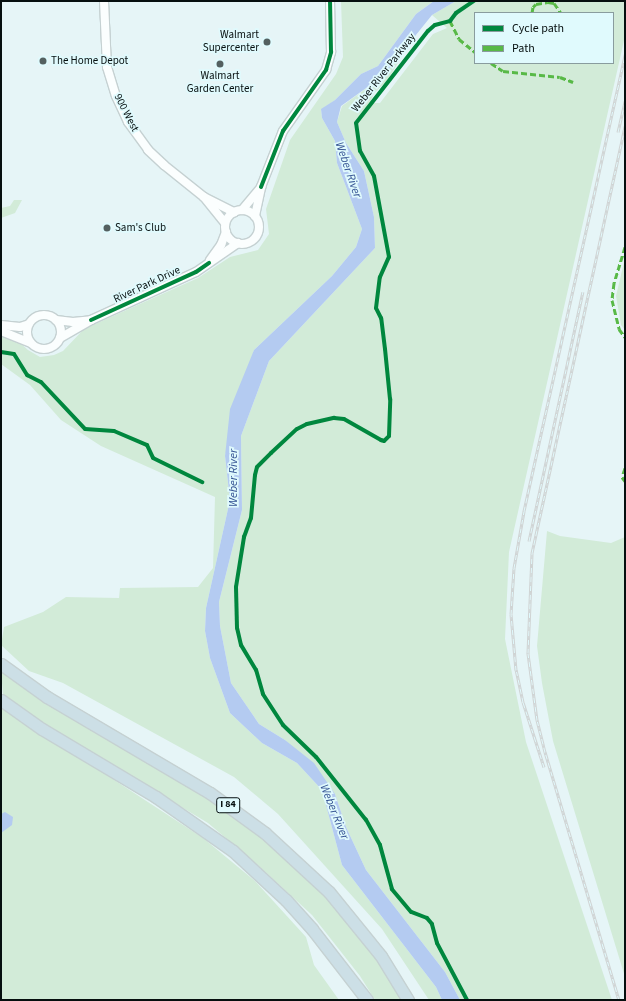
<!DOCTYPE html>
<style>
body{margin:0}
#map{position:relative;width:626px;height:1001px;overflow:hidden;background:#e6f5f7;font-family:"Source Sans 3",sans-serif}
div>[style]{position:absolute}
.green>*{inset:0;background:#d2ebd8}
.water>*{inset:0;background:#b4cbf1}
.roads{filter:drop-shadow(1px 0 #c5d1d2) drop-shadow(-1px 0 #c5d1d2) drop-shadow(0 1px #c5d1d2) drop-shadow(0 -1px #c5d1d2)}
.secondary>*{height:8px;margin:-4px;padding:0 4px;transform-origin:4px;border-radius:4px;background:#fbfefe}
.secondary>.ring{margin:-4px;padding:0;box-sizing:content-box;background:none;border:8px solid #fbfefe;border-radius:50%}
.highway>*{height:11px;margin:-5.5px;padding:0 5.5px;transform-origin:5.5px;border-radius:5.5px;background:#ccdfe6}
.rail>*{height:3px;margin-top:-1.5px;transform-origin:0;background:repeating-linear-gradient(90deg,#e0fafd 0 4.5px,#cfd3d3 0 9px);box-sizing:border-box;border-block:1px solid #cfd3d3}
.quiet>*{height:3px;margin-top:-1.5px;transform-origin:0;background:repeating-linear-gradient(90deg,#58b947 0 6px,transparent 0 9px)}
.cycleway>*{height:4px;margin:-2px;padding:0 2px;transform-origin:2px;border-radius:2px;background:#00873e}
.dots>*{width:11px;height:11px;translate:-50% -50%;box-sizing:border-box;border:2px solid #e0fafd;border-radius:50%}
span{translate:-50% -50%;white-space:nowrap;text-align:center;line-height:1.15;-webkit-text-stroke:3.5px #e0fafd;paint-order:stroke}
.shield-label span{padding:1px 3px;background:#e0fafd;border:1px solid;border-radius:3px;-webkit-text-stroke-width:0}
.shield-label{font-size:10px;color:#060f0f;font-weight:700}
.poi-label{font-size:11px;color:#060f0f}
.right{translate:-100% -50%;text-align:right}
.left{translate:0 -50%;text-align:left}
.street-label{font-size:11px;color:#060f0f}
.water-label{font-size:12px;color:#345293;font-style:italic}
.frame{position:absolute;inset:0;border:2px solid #060f0f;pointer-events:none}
.legend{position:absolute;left:474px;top:12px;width:140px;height:52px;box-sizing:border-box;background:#e0fafd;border:1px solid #899c9e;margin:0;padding:5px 7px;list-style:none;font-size:12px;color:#060f0f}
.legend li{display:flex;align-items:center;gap:8px;height:20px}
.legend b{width:20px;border:1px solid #899c9e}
</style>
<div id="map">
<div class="green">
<i style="clip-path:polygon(341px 1px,434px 1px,416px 14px,378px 66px,361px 74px,335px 100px,321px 110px,322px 118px,335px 141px,337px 163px,362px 229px,356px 247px,332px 276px,254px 350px,225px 456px,230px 500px,206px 608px,205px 631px,210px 658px,230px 713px,262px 743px,297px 763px,322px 790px,342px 865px,436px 987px,442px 1000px,429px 1000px,382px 929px,278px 814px,234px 777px,63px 683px,29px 671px,1px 645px,4px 627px,43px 612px,66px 597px,119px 598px,120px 588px,198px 587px,213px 568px,215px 497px,101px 446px,61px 420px,30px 385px,1px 364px,1px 335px,18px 341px,28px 350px,40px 357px,54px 355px,63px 351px,84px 329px,198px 278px,230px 257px,258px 250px,269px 234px,266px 209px,290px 140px,336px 74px,343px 57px)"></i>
<i style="clip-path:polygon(evenodd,456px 1px,625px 1px,625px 36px,509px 552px,505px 639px,526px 742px,612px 1000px,460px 1000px,445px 972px,366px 870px,346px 827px,335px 794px,285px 740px,259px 724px,231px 683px,220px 626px,219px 602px,242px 510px,241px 436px,269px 361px,375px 248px,374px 217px,364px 171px,346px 143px,337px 122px,342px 106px,383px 76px,408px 46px,387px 81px,374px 93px,370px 103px,380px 103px,433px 34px,447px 28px,432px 15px,456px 1px,475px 13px,613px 13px,613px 63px,475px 63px,475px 13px)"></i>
<i style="clip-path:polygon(14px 200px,22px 200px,15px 213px,1px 218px,1px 208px,10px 206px)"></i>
<i style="clip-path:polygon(625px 258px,625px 330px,621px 325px,616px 296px)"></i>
<i style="clip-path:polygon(547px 531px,560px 536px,611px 543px,625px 537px,625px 977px,553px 741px,542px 683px,537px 646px)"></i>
<i style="clip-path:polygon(1px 671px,51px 706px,206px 794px,263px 837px,326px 898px,376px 958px,401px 1000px,375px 1000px,360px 976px,312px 915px,259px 866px,208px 823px,42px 723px,3px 695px)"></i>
<i style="clip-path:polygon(1px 706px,203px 838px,255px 881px,306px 937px,314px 965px,339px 1000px,1px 1000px)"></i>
</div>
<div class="water">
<i style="clip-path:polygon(434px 1px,456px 1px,432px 15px,383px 76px,341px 106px,337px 122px,346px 143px,364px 171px,374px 217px,375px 248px,269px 361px,241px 436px,242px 510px,219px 602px,220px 626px,231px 683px,259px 724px,285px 740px,314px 763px,335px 794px,346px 827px,366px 870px,445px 972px,460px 1000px,442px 1000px,436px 987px,342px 865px,322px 790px,297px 763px,262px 743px,230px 713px,210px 658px,205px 631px,206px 608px,230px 500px,225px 456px,230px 409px,254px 350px,332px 276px,356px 247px,362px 229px,337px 163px,335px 141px,322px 118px,321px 109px,335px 100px,361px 74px,378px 66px,416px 14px)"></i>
<i style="clip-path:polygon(5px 812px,13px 817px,12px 825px,1px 833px,1px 814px)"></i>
</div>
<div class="roads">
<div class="secondary">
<i style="left:104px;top:1px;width:66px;rotate:87.4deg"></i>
<i style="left:107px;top:67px;width:30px;rotate:73deg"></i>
<i style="left:116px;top:96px;width:29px;rotate:65deg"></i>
<i style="left:128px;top:122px;width:34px;rotate:54deg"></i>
<i style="left:148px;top:150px;width:22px;rotate:43deg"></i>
<i style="left:164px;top:165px;width:51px;rotate:38.7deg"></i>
<i style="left:204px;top:197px;width:34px;rotate:27deg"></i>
<i style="left:204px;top:197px;width:33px;rotate:51deg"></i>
<i style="left:242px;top:210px;width:30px;rotate:-50deg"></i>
<i class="ring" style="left:225px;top:210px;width:26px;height:26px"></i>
<i style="left:255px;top:216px;width:30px;rotate:-78deg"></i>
<i style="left:261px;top:187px;width:60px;rotate:-68.6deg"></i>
<i style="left:283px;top:131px;width:75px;rotate:-54.8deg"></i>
<i style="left:326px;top:70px;width:19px;rotate:-74deg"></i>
<i style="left:331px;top:52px;width:51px;rotate:-91.1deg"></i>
<i style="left:210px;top:260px;width:19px;rotate:-54deg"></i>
<i style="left:221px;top:245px;width:14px;rotate:-69deg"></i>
<i class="ring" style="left:27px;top:315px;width:26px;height:26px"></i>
<i style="left:56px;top:320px;width:17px;rotate:7deg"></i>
<i style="left:73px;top:322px;width:18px;rotate:-6deg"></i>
<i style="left:1px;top:325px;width:19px;rotate:6deg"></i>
<i style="left:20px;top:327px;width:9px;rotate:-18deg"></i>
<i style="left:1px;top:331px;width:31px;rotate:22deg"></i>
<i style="left:60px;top:338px;width:36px;rotate:-30deg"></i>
<i style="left:91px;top:320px;width:115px;rotate:-24.6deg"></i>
<i style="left:196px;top:272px;width:51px;rotate:-34.6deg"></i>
</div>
<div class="highway">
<i style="left:1px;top:664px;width:57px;rotate:35.7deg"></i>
<i style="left:47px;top:697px;width:189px;rotate:30.5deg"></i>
<i style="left:210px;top:793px;width:68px;rotate:36deg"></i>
<i style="left:265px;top:833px;width:87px;rotate:42.7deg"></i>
<i style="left:329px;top:892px;width:82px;rotate:50.9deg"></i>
<i style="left:381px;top:956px;width:52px;rotate:58.5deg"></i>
<i style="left:1px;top:700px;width:50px;rotate:35.3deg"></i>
<i style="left:42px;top:729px;width:133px;rotate:30.8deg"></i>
<i style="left:156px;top:797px;width:94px;rotate:35deg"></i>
<i style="left:233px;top:851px;width:72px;rotate:42.8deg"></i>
<i style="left:286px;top:900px;width:39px;rotate:48deg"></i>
<i style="left:312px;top:929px;width:90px;rotate:52.2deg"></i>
</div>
</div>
<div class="rail">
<i style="left:618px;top:132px;width:32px;rotate:-77deg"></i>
<i style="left:529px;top:541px;width:255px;rotate:-77.8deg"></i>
<i style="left:544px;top:767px;width:68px;rotate:-107.9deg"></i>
<i style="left:523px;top:702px;width:33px;rotate:-102deg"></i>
<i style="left:516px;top:670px;width:56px;rotate:-95.1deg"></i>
<i style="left:511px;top:614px;width:46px;rotate:-86.3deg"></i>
<i style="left:514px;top:568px;width:58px;rotate:-80deg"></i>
<i style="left:524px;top:511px;width:468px;rotate:-77.5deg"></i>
<i style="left:619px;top:1000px;width:259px;rotate:-106.6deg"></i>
<i style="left:545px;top:752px;width:33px;rotate:-104deg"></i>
<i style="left:537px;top:720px;width:68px;rotate:-97.7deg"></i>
<i style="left:528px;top:653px;width:100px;rotate:-87.7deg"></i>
<i style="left:532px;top:553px;width:437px;rotate:-77.7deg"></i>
</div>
<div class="quiet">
<i style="left:532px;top:13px;width:6px;rotate:-81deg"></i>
<i style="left:533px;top:7px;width:4px;rotate:-45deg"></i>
<i style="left:536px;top:4px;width:12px;rotate:-9deg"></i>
<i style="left:548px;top:2px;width:6px;rotate:9deg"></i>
<i style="left:554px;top:3px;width:12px;rotate:55deg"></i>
<i style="left:450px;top:21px;width:20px;rotate:63deg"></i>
<i style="left:459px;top:39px;width:21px;rotate:39deg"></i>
<i style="left:491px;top:63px;width:14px;rotate:34deg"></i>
<i style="left:503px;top:71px;width:57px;rotate:6deg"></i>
<i style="left:560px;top:77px;width:14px;rotate:21deg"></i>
<i style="left:625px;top:247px;width:38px;rotate:107deg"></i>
<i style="left:614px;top:283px;width:17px;rotate:97deg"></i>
<i style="left:612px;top:300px;width:30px;rotate:76deg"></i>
<i style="left:619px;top:329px;width:10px;rotate:53deg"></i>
<i style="left:625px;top:468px;width:9px;rotate:108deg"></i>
<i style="left:622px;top:477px;width:5px;rotate:53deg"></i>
</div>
<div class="cycleway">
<i style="left:261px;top:187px;width:60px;rotate:-68.6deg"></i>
<i style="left:283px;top:131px;width:75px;rotate:-54.8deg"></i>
<i style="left:326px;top:70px;width:19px;rotate:-74deg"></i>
<i style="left:331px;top:52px;width:51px;rotate:-91.1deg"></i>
<i style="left:91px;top:320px;width:115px;rotate:-24.6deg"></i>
<i style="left:196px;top:272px;width:16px;rotate:-35deg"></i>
<i style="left:1px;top:352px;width:13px;rotate:9deg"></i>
<i style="left:14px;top:354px;width:25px;rotate:58deg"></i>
<i style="left:27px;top:375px;width:16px;rotate:27deg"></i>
<i style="left:41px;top:382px;width:64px;rotate:46.9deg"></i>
<i style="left:85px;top:429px;width:29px;rotate:4deg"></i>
<i style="left:114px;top:431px;width:36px;rotate:23deg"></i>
<i style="left:147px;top:445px;width:14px;rotate:65deg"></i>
<i style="left:153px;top:458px;width:55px;rotate:26.1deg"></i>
<i style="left:467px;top:1000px;width:64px;rotate:-117.8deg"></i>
<i style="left:437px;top:943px;width:20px;rotate:-105deg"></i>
<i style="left:432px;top:924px;width:8px;rotate:-130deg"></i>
<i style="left:427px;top:918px;width:17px;rotate:-159deg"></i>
<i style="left:411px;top:912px;width:30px;rotate:-130deg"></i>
<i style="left:392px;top:889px;width:46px;rotate:-105.3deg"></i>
<i style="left:380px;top:845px;width:29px;rotate:-119deg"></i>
<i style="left:366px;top:820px;width:80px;rotate:-128.4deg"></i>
<i style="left:316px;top:757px;width:46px;rotate:-135.9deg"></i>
<i style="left:283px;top:725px;width:37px;rotate:-123deg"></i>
<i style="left:263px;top:694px;width:25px;rotate:-106deg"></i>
<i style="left:256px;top:670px;width:29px;rotate:-121deg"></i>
<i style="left:241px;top:645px;width:17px;rotate:-103deg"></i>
<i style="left:237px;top:628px;width:41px;rotate:-91.4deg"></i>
<i style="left:236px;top:587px;width:51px;rotate:-80.9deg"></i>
<i style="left:244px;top:537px;width:20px;rotate:-70deg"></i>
<i style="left:251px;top:518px;width:43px;rotate:-84.7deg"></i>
<i style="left:255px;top:475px;width:8px;rotate:-76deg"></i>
<i style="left:257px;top:467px;width:20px;rotate:-45deg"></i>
<i style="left:271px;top:453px;width:35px;rotate:-43deg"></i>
<i style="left:297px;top:429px;width:11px;rotate:-27deg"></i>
<i style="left:307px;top:424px;width:28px;rotate:-13deg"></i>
<i style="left:334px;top:418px;width:10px;rotate:6deg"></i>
<i style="left:344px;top:419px;width:43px;rotate:29.6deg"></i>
<i style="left:381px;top:440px;width:3px;rotate:18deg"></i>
<i style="left:384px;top:441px;width:7px;rotate:-45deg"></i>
<i style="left:389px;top:436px;width:37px;rotate:-88deg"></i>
<i style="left:390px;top:399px;width:50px;rotate:-95.7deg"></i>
<i style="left:385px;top:349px;width:31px;rotate:-97deg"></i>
<i style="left:381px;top:318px;width:11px;rotate:-117deg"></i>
<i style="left:376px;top:308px;width:31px;rotate:-83deg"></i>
<i style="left:380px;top:277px;width:22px;rotate:-66deg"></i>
<i style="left:389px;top:257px;width:82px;rotate:-100.5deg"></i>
<i style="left:374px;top:176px;width:29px;rotate:-119deg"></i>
<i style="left:360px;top:151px;width:28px;rotate:-98deg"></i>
<i style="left:356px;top:123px;width:117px;rotate:-52deg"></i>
<i style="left:428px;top:31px;width:9px;rotate:-41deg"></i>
<i style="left:435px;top:25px;width:16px;rotate:-15deg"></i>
<i style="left:450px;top:21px;width:10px;rotate:-53deg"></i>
<i style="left:456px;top:13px;width:22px;rotate:-34deg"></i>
</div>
<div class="dots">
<i style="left:267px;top:42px;background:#546060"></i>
<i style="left:43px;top:61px;background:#546060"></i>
<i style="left:220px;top:64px;background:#546060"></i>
<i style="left:107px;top:228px;background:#546060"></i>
</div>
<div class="shield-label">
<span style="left:228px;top:805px">I 84</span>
</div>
<div class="poi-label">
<span class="right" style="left:259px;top:42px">Walmart<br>Supercenter</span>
<span class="left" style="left:51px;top:61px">The Home Depot</span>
<span style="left:220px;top:83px">Walmart<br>Garden Center</span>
<span class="left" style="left:115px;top:228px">Sam's Club</span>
</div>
<div class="street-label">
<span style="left:384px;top:73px;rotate:-52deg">Weber River Parkway</span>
<span style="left:126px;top:113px;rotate:63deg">900 West</span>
<span style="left:147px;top:285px;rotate:-25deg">River Park Drive</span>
</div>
<div class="water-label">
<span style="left:348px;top:170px;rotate:71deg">Weber River</span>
<span style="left:234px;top:478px;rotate:-90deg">Weber River</span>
<span style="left:334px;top:812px;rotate:68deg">Weber River</span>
</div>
<div class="frame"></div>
<ul class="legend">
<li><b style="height:5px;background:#00873e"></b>Cycle path</li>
<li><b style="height:5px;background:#58b947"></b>Path</li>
</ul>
</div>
